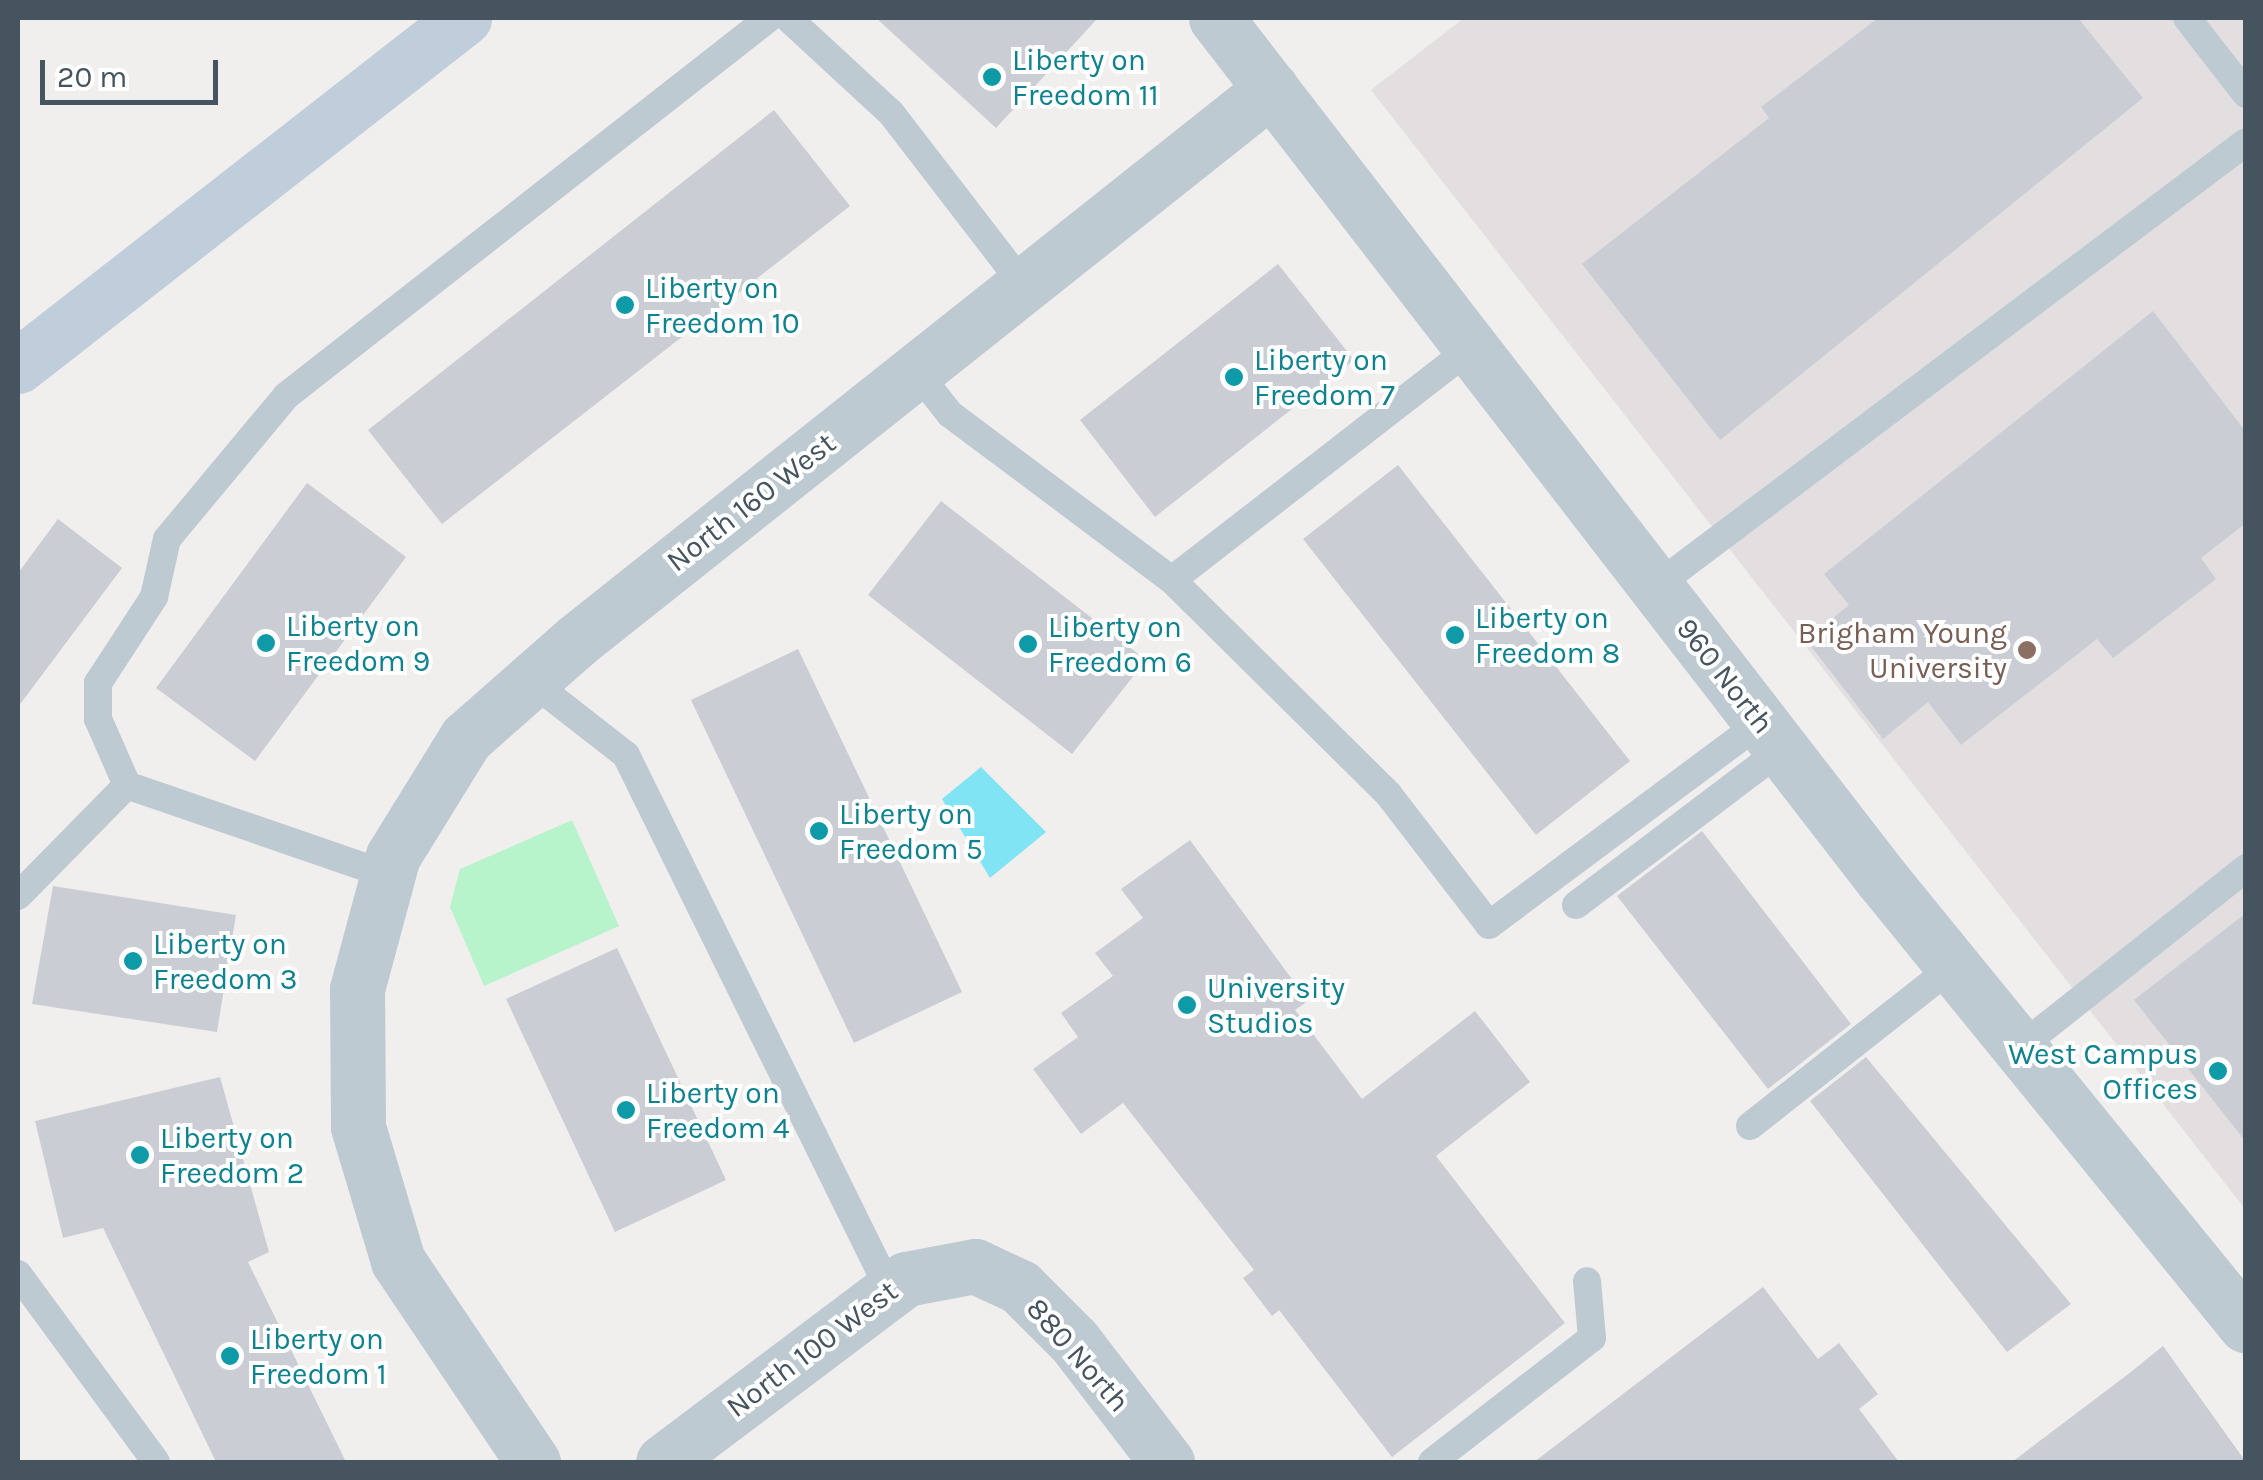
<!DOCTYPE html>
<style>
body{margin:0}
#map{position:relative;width:2263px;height:1480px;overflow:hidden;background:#f1eeee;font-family:Karla,sans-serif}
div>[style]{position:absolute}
.education>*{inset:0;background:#e3dfe0}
.green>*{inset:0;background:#b8f4cb}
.water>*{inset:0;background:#81e4f5}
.building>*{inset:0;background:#caced4}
.lane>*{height:28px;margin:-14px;padding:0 14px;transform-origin:14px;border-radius:14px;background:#bdcad2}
.street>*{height:55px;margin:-27.5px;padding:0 27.5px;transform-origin:27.5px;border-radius:27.5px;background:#bdcad2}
.secondary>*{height:55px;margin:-27.5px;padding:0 27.5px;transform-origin:27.5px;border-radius:27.5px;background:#bfceda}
.dots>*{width:28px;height:28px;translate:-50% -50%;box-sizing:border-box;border:5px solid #fff;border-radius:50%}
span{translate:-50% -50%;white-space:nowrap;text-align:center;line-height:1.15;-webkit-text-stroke:8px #fff;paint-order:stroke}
.culture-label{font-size:30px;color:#0d838f}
.left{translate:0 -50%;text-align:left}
.right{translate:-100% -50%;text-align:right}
.street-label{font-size:30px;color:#45545e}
.education-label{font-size:30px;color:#785e54}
.frame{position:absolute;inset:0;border:20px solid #45545e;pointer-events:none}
.scale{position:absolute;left:40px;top:60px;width:178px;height:45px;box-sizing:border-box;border:5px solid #45545e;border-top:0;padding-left:12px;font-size:30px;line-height:35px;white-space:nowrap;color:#45545e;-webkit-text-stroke:8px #fff;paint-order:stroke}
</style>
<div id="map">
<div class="education">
<i style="clip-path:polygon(1464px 18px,2245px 18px,2245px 1209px,1371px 90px)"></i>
</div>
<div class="green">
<i style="clip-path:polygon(572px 820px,619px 926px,484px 986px,450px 907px,460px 869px)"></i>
</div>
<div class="water">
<i style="clip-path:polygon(981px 767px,1046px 832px,990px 878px,942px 799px)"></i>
</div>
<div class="building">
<i style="clip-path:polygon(876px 18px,1098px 18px,996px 128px)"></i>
<i style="clip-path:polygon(1878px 18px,2078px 18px,2143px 98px,1720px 440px,1582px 264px,1769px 118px,1761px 107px)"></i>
<i style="clip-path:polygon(774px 110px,850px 206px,442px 524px,368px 430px)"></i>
<i style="clip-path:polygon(1278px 264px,1354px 360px,1155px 517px,1080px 420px)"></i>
<i style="clip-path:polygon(2153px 311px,2246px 432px,2246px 523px,2201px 558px,2216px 579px,2113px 658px,2097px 639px,1961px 745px,1928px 702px,1883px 739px,1806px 640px,1849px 605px,1824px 574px)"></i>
<i style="clip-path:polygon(1398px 465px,1630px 761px,1536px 835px,1303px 539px)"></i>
<i style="clip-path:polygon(307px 483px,406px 557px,255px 761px,156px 688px)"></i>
<i style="clip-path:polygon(941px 501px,1146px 660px,1072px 754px,868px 595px)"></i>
<i style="clip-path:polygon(58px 519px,122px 568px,18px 707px,18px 573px)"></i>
<i style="clip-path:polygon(798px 649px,962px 992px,854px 1043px,691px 700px)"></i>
<i style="clip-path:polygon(1702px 831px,1851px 1024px,1768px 1089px,1617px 896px)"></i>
<i style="clip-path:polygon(1190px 840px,1308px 1001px,1295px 1010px,1362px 1099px,1475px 1011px,1530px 1082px,1436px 1156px,1565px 1323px,1392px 1457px,1279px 1310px,1272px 1316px,1243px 1278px,1254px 1270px,1123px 1103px,1081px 1134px,1033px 1069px,1078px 1037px,1061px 1013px,1113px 976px,1095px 953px,1143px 918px,1121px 889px)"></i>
<i style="clip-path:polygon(53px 886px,236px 915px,217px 1032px,32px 1004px)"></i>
<i style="clip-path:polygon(2246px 913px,2246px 1142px,2134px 1000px)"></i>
<i style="clip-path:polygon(617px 948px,726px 1180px,615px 1232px,506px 999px)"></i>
<i style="clip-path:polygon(1866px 1057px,2071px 1304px,2007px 1352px,1810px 1101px)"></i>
<i style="clip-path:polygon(220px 1077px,269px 1252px,248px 1262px,346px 1462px,216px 1462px,103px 1228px,63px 1238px,35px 1121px)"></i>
<i style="clip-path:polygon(1763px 1287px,1818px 1359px,1839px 1343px,1878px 1394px,1859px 1409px,1899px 1462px,1534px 1462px)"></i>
<i style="clip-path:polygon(2163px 1346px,2246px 1462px,2012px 1462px,2127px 1375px)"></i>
</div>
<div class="lane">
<i style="left:788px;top:18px;width:140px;rotate:42.7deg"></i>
<i style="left:891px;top:113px;width:218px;rotate:52.4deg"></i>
<i style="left:2187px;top:18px;width:96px;rotate:52.2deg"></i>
<i style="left:1471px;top:348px;width:378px;rotate:142.2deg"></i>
<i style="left:1172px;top:580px;width:305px;rotate:44.7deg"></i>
<i style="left:1389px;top:795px;width:164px;rotate:52.4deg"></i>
<i style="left:1489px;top:925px;width:339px;rotate:-36.7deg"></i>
<i style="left:916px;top:371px;width:55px;rotate:51.7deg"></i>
<i style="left:950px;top:414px;width:277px;rotate:36.8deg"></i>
<i style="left:1656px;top:586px;width:738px;rotate:-36.96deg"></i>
<i style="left:531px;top:681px;width:120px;rotate:37.9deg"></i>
<i style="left:626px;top:755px;width:597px;rotate:63.78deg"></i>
<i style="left:388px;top:875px;width:276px;rotate:-161deg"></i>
<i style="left:127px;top:785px;width:72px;rotate:-113.7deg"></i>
<i style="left:98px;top:719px;width:36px;rotate:-90deg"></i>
<i style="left:98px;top:683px;width:103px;rotate:-56.9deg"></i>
<i style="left:154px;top:597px;width:59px;rotate:-77.4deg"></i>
<i style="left:167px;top:539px;width:186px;rotate:-50.2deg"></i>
<i style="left:286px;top:396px;width:613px;rotate:-38.05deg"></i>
<i style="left:18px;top:896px;width:156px;rotate:-45.5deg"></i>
<i style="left:1576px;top:905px;width:258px;rotate:-37.1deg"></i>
<i style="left:2019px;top:1048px;width:290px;rotate:-38.4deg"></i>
<i style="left:1750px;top:1126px;width:258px;rotate:-38.2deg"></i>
<i style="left:18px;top:1274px;width:233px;rotate:53.7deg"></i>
<i style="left:1432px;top:1462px;width:202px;rotate:-37.8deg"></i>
<i style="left:1592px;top:1338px;width:57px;rotate:-95deg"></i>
</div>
<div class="street">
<i style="left:1216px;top:18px;width:1089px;rotate:52.28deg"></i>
<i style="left:1882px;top:879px;width:576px;rotate:50.84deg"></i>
<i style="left:533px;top:1462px;width:242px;rotate:-123.9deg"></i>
<i style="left:398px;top:1261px;width:140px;rotate:-106.6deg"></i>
<i style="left:358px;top:1127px;width:138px;rotate:-90.4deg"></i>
<i style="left:357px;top:989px;width:138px;rotate:-74.9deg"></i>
<i style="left:393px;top:856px;width:139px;rotate:-58.3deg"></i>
<i style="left:466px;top:738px;width:147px;rotate:-41.4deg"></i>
<i style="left:576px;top:641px;width:888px;rotate:-38.46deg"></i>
<i style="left:663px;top:1462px;width:304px;rotate:-37deg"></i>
<i style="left:906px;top:1279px;width:70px;rotate:-10.7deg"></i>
<i style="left:975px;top:1266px;width:50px;rotate:25deg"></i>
<i style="left:1020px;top:1287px;width:76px;rotate:45deg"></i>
<i style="left:1074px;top:1341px;width:153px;rotate:52.5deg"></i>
</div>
<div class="secondary">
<i style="left:18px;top:366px;width:566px;rotate:-37.96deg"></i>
</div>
<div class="dots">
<i style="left:992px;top:77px;background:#0f9aa8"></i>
<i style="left:625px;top:305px;background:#0f9aa8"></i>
<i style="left:1234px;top:377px;background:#0f9aa8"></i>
<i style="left:1455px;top:635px;background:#0f9aa8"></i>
<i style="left:266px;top:643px;background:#0f9aa8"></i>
<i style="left:1028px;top:644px;background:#0f9aa8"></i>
<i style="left:2027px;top:650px;background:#8d6e63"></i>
<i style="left:819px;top:831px;background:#0f9aa8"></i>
<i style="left:133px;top:961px;background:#0f9aa8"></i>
<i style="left:1187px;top:1005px;background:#0f9aa8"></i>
<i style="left:2218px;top:1071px;background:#0f9aa8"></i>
<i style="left:626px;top:1110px;background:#0f9aa8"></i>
<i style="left:140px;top:1155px;background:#0f9aa8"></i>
<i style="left:230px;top:1356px;background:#0f9aa8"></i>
</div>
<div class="culture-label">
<span class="left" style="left:1012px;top:77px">Liberty on<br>Freedom 11</span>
<span class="left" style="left:645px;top:305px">Liberty on<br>Freedom 10</span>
<span class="left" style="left:1254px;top:377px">Liberty on<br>Freedom 7</span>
<span class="left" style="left:1475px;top:635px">Liberty on<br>Freedom 8</span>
<span class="left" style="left:286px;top:643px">Liberty on<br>Freedom 9</span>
<span class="left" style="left:1048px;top:644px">Liberty on<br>Freedom 6</span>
<span class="left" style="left:839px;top:831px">Liberty on<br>Freedom 5</span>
<span class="left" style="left:153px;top:961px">Liberty on<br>Freedom 3</span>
<span class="left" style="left:1207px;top:1005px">University<br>Studios</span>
<span class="right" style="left:2198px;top:1071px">West Campus<br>Offices</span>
<span class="left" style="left:646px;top:1110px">Liberty on<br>Freedom 4</span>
<span class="left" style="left:160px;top:1155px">Liberty on<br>Freedom 2</span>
<span class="left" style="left:250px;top:1356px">Liberty on<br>Freedom 1</span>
</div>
<div class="street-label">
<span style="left:751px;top:502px;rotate:-38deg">North 160 West</span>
<span style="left:1725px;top:676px;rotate:52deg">960 North</span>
<span style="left:812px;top:1349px;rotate:-37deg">North 100 West</span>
<span style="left:1078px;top:1355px;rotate:49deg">880 North</span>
</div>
<div class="education-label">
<span class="right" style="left:2007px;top:650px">Brigham Young<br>University</span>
</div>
<div class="frame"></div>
<div class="scale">20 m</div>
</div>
